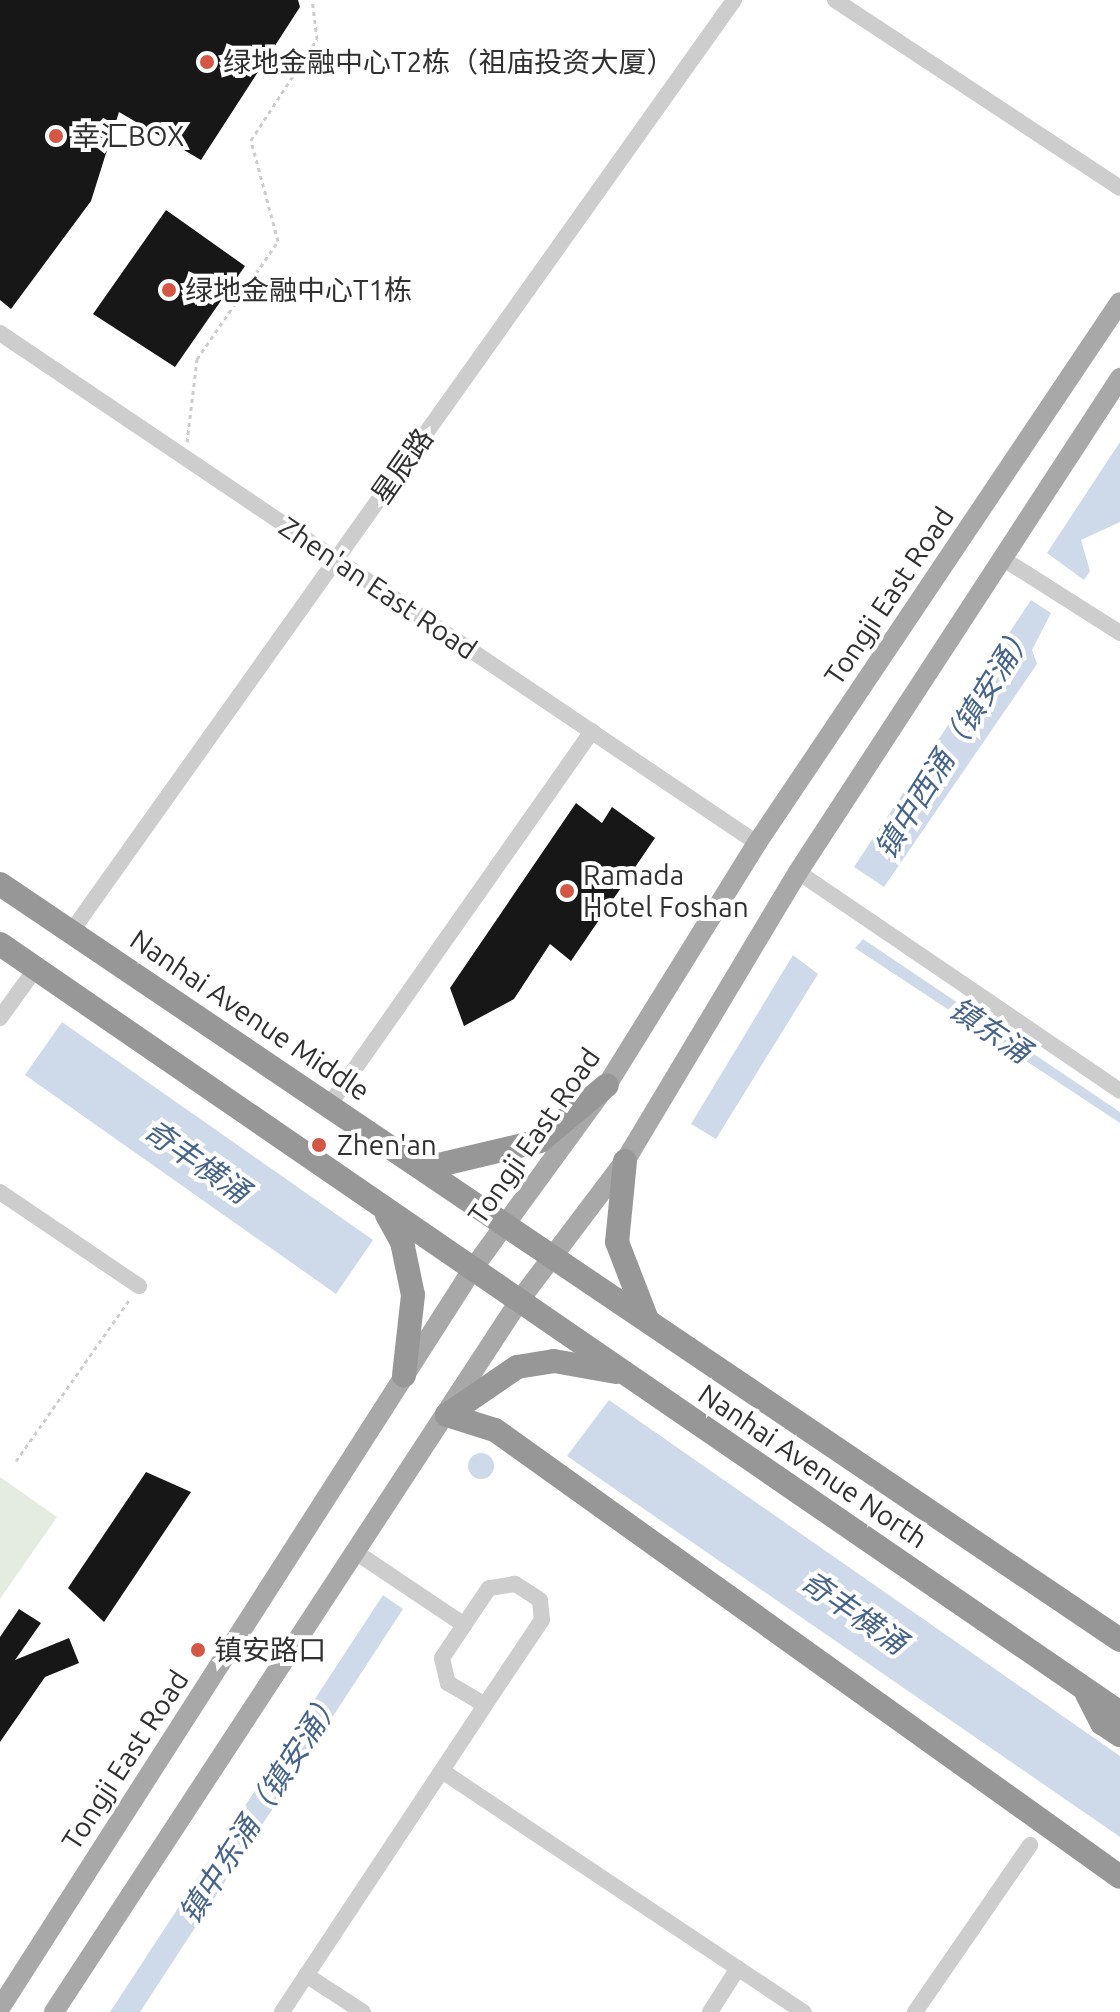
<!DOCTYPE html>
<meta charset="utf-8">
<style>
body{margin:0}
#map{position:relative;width:1120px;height:2012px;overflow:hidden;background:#fff;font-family:Ubuntu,"Noto Sans SC",sans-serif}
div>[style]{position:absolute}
.green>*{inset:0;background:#e4ece0}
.water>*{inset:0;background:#cedae9}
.round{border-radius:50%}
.building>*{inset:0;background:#171717}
.path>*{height:3px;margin-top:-1.5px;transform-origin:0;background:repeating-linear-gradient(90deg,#cdcdcd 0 4px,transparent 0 8px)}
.minor>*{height:16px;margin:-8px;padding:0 8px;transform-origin:8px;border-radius:8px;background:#cdcdcd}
.major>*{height:20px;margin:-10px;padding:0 10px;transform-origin:10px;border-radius:10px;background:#a8a8a8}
.highway>*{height:24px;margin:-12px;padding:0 12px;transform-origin:12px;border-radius:12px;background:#979797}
.dots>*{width:22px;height:22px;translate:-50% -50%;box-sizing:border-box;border:4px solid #fff;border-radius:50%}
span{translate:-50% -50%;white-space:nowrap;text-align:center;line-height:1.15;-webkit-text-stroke:8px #fff;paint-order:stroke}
.poi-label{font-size:28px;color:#303030}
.left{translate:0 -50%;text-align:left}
.street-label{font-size:28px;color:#303030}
.water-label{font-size:30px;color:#46638a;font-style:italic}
</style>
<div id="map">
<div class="green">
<i style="clip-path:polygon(0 1477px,57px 1517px,0 1599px)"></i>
</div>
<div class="water">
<i style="clip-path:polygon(1120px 442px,1120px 522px,1081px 540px,1090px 571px,1084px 580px,1047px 553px)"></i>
<i style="clip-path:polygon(1031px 600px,1051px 613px,1032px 650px,1037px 664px,884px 887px,854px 867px)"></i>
<i style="clip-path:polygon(863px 939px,1120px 1112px,1120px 1123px,855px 948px)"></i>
<i style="clip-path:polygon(793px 955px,818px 974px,716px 1139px,691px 1124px)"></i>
<i style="clip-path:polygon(62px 1022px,373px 1240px,336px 1294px,25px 1075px)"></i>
<i style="clip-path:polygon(609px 1400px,1120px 1756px,1120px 1837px,567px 1456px)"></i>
<i class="round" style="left:468px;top:1453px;width:26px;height:26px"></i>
<i style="clip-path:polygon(383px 1595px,403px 1609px,140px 2012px,110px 2012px)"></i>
</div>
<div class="building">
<i style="clip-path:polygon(0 0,298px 0,300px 7px,201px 160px,119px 112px,91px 201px,11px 309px,0 300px)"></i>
<i style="clip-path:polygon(166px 210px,245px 266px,175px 367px,93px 314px)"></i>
<i style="clip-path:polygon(576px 803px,602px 823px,612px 807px,655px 838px,571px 961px,550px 944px,514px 999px,464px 1026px,450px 988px)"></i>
<i style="clip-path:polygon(146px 1472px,191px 1492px,104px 1622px,68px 1588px)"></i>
<i style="clip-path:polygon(19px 1609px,41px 1623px,15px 1660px,69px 1638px,79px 1663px,45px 1677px,0 1742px,0 1637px)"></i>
</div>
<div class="path">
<i style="left:187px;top:442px;width:84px;rotate:-83.1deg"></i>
<i style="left:197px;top:359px;width:143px;rotate:-55.5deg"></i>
<i style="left:278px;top:241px;width:105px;rotate:-105deg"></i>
<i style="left:251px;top:140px;width:121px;rotate:-56.8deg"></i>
<i style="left:317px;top:39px;width:39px;rotate:-97deg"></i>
<i style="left:16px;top:1461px;width:198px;rotate:-54.9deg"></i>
</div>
<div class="minor">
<i style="left:835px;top:0;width:341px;rotate:33.4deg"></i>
<i style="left:0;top:333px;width:913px;rotate:33.97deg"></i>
<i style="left:1002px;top:558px;width:140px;rotate:32.4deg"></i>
<i style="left:798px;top:872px;width:389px;rotate:34.2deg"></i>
<i style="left:71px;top:932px;width:1144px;rotate:-54.57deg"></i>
<i style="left:0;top:1018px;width:62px;rotate:-54.2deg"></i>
<i style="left:330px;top:1104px;width:456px;rotate:-54.9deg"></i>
<i style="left:0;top:1192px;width:168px;rotate:34.1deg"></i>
<i style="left:357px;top:1553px;width:129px;rotate:33.9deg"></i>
<i style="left:442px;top:1771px;width:435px;rotate:33.7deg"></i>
<i style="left:306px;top:1975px;width:68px;rotate:33deg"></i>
<i style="left:282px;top:2012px;width:368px;rotate:-56.5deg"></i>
<i style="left:485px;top:1705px;width:102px;rotate:-56.2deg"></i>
<i style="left:542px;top:1620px;width:20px;rotate:-96deg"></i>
<i style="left:540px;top:1600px;width:30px;rotate:-147deg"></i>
<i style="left:515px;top:1584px;width:26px;rotate:171deg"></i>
<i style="left:489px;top:1588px;width:84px;rotate:123.9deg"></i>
<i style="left:442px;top:1658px;width:26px;rotate:77deg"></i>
<i style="left:448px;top:1683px;width:43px;rotate:30.7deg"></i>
<i style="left:710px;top:2012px;width:52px;rotate:-57.5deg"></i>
<i style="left:915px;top:2012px;width:203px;rotate:-55.4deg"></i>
</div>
<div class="major">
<i style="left:0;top:2008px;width:876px;rotate:-57.4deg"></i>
<i style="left:472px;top:1270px;width:229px;rotate:-53.9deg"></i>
<i style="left:607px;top:1085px;width:285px;rotate:-58.2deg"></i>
<i style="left:757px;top:843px;width:651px;rotate:-56.14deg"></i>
<i style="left:54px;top:2012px;width:850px;rotate:-56.81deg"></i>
<i style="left:519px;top:1301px;width:176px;rotate:-52.9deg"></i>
<i style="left:625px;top:1161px;width:337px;rotate:-59.1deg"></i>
<i style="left:798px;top:872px;width:590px;rotate:-56.9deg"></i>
</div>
<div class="highway">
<i style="left:0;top:884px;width:1351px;rotate:34.02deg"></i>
<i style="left:0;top:944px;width:1359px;rotate:34.47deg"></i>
<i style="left:625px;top:1161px;width:81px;rotate:95.6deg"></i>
<i style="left:617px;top:1242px;width:80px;rotate:68.9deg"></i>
<i style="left:426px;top:1168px;width:117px;rotate:-13.3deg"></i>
<i style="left:540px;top:1141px;width:87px;rotate:-39.9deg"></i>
<i style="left:387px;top:1215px;width:31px;rotate:61deg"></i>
<i style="left:402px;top:1242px;width:54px;rotate:78.3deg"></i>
<i style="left:413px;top:1295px;width:81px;rotate:96.4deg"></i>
<i style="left:447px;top:1415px;width:50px;rotate:17.4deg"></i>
<i style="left:495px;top:1430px;width:768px;rotate:35.57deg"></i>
<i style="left:447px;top:1415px;width:85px;rotate:-34.4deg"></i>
<i style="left:517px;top:1367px;width:37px;rotate:-9deg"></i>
<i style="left:554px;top:1361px;width:63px;rotate:10.1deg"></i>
<i style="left:1087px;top:1694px;width:33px;rotate:63deg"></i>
<i style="left:1102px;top:1723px;width:22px;rotate:34deg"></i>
</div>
<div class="dots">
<i style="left:207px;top:62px;background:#d45746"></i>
<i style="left:56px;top:136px;background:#d45746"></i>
<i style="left:169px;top:290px;background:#d45746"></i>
<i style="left:567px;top:891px;background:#d45746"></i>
<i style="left:319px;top:1145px;background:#d45746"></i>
<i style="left:198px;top:1650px;background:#d45746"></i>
</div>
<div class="poi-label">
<span class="left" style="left:223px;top:62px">绿地金融中心T2栋（祖庙投资大厦）</span>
<span class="left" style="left:72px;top:136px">幸汇BOX</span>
<span class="left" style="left:185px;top:290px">绿地金融中心T1栋</span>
<span class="left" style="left:583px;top:891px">Ramada<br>Hotel Foshan</span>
<span class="left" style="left:337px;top:1145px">Zhen'an</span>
<span class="left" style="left:214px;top:1650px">镇安路口</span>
</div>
<div class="street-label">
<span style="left:402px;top:466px;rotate:-55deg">星辰路</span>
<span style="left:378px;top:588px;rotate:34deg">Zhen'an East Road</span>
<span style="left:889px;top:596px;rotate:-56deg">Tongji East Road</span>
<span style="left:250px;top:1015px;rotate:34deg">Nanhai Avenue Middle</span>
<span style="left:534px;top:1136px;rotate:-55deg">Tongji East Road</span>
<span style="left:813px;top:1466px;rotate:34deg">Nanhai Avenue North</span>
<span style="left:125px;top:1760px;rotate:-57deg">Tongji East Road</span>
</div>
<div class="water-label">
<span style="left:954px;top:741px;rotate:-58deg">镇中西涌（镇安涌）</span>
<span style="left:990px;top:1030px;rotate:34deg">镇东涌</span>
<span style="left:197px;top:1161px;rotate:35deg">奇丰横涌</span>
<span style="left:854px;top:1612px;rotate:35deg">奇丰横涌</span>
<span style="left:260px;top:1807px;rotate:-57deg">镇中东涌（镇安涌）</span>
</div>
</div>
